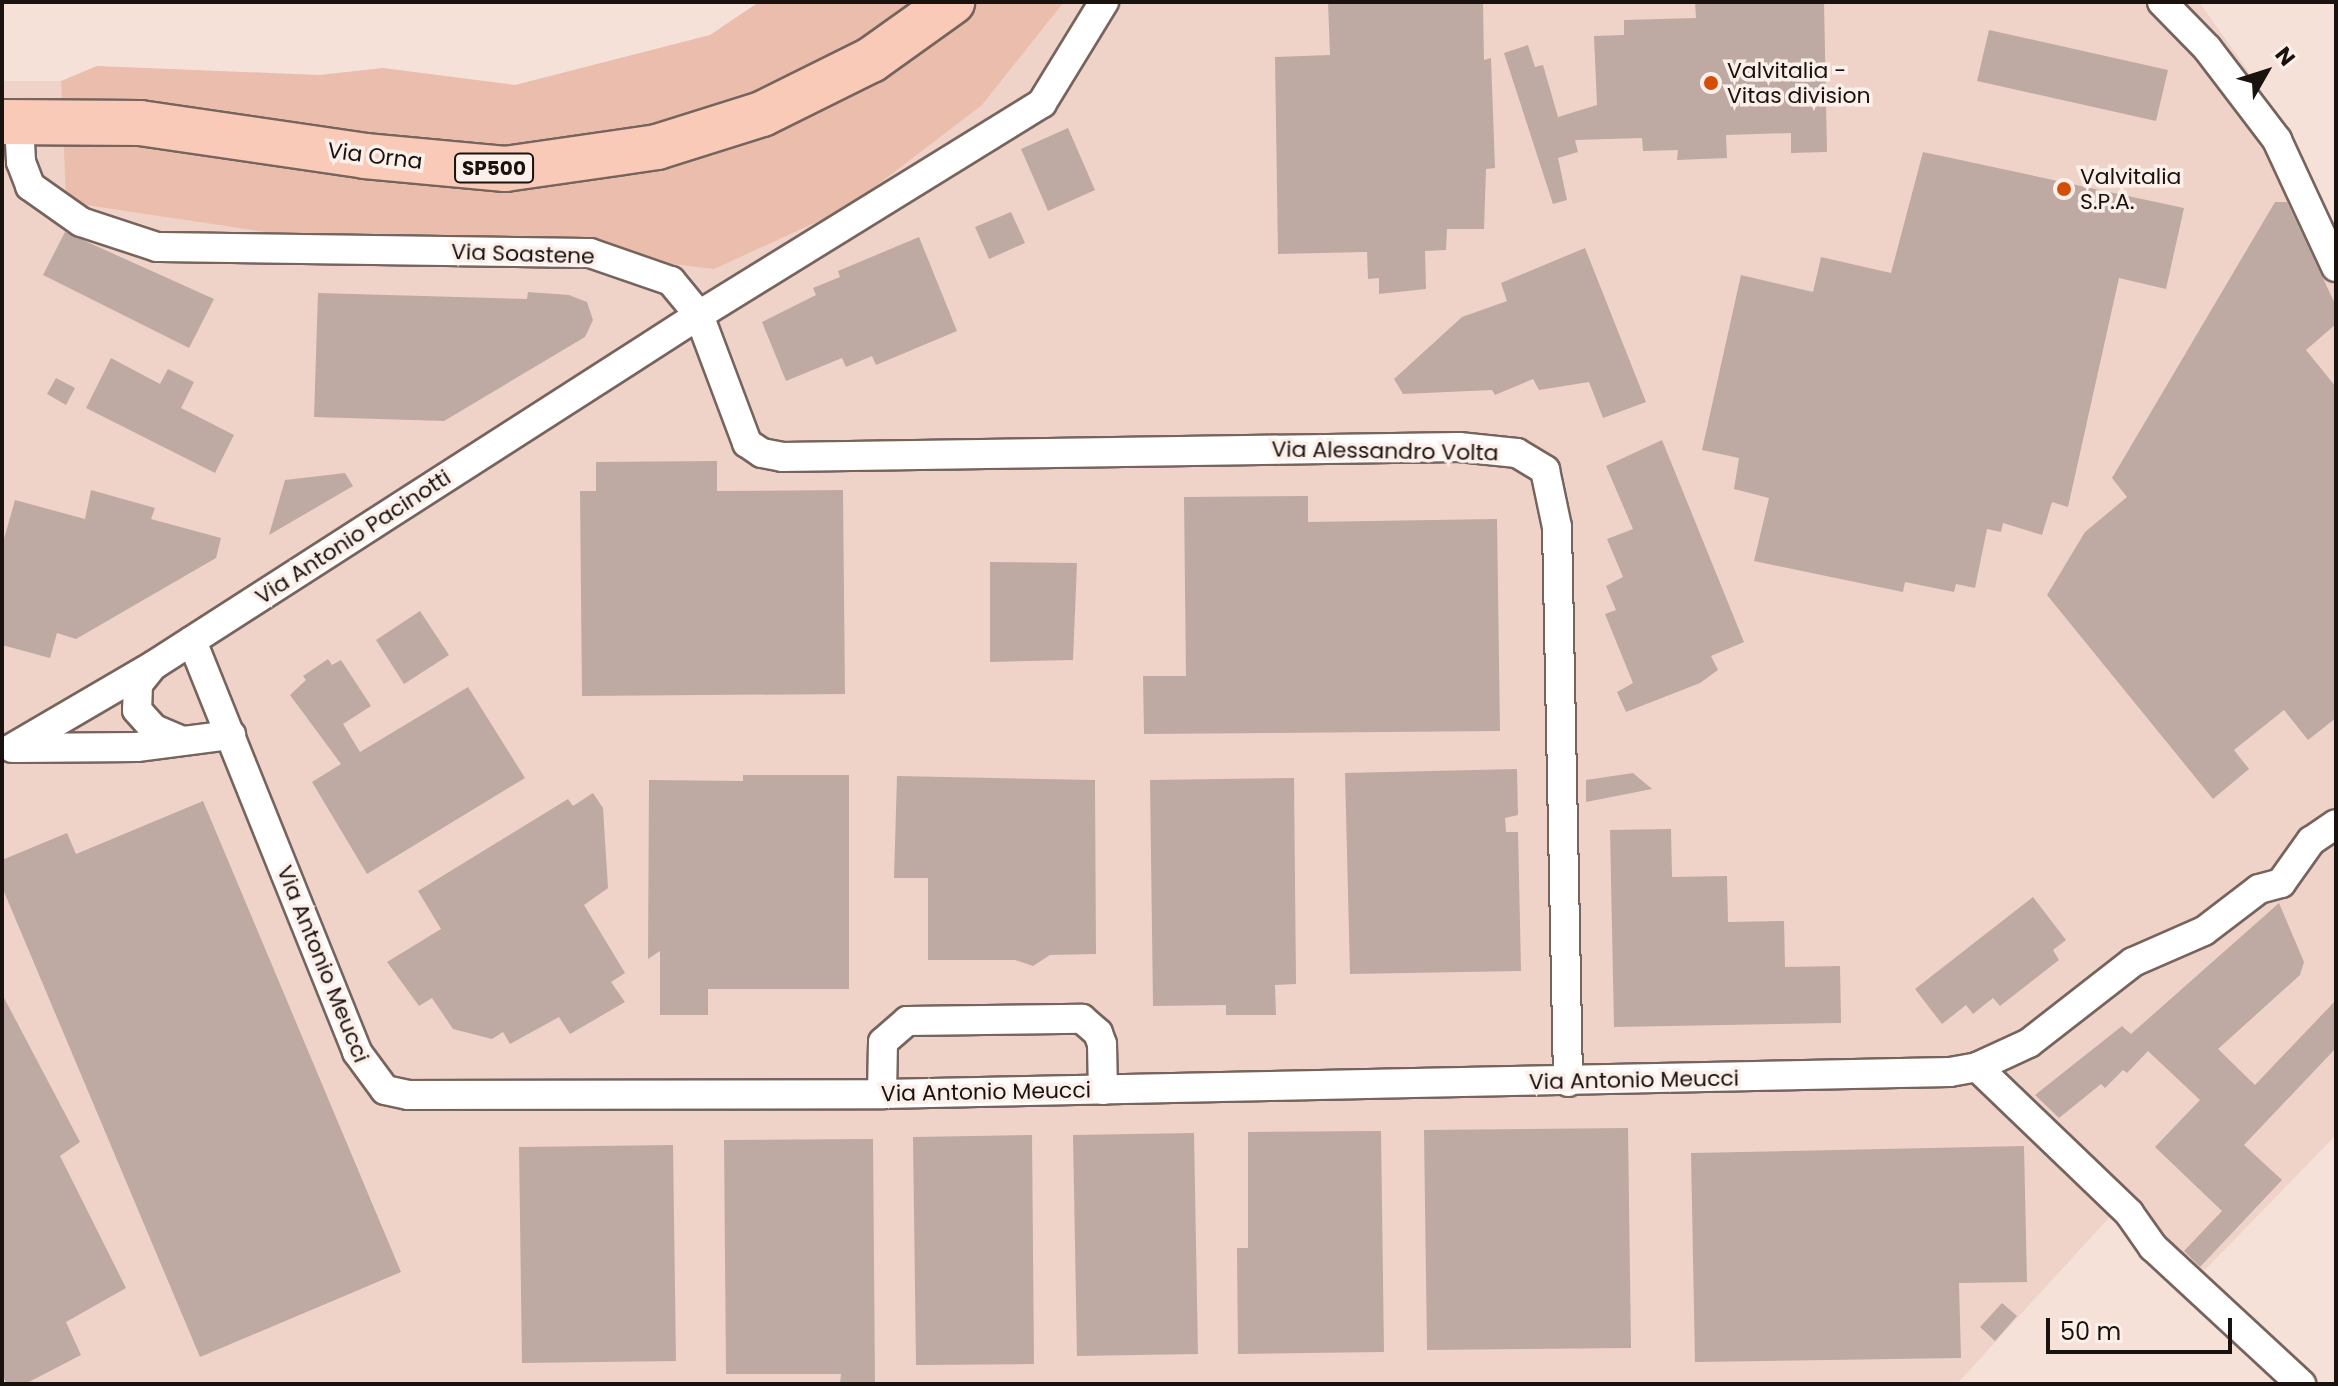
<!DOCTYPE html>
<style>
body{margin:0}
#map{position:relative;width:2338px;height:1386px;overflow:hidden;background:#f6e1d9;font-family:Poppins,sans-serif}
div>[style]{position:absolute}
.built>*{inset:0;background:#efd3c8}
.green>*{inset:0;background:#eabdac}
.building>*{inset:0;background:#beaaa2}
.roads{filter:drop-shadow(2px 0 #76645d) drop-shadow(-2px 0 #76645d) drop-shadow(0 2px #76645d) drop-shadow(0 -2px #76645d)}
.minor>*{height:28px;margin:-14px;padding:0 14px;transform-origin:14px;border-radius:14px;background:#fff}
.primary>*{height:44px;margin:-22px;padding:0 22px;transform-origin:22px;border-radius:22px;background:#f9cab8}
.dots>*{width:22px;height:22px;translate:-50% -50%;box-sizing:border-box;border:4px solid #fdf0eb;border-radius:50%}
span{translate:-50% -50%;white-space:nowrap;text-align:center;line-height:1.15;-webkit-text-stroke:7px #fdf0eb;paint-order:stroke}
.shield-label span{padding:2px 6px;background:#fdf0eb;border:2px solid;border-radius:6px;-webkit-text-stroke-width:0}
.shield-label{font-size:20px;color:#19120f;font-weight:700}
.poi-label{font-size:22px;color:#19120f}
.left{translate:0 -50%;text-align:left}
.street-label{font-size:22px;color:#19120f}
.frame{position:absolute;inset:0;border:4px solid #19120f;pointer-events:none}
.north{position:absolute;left:2226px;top:32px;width:80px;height:80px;-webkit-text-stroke:6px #fdf0eb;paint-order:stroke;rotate:51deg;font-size:22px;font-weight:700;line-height:32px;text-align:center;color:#19120f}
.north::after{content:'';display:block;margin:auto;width:28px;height:36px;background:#19120f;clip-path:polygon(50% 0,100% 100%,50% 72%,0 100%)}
.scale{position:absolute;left:2046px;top:1318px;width:186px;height:36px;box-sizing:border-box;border:4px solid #19120f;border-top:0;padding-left:10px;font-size:24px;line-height:28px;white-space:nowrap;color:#19120f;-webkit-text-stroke:6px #fdf0eb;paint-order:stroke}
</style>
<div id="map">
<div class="built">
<i style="clip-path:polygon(1064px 2px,2199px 2px,2247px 69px,2336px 275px,2336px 1135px,2201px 1274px,2117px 1209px,1957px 1384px,2px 1384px,2px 81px,61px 81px,66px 201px,982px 105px)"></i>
</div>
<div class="green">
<i style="clip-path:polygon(759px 2px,1064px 2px,982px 105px,847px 208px,714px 269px,489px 242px,326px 241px,66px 202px,61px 81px,97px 66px,319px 75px,383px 68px,515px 85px,710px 35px)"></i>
</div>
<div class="building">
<i style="clip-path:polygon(1328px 2px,1483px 2px,1484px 60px,1491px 58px,1495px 168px,1486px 169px,1484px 229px,1447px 229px,1446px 250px,1425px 251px,1426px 289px,1379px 294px,1379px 278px,1368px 279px,1367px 252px,1278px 254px,1275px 57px,1330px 55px)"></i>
<i style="clip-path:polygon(1695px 2px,1824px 2px,1827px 152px,1791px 153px,1791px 133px,1726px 135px,1727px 158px,1677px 160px,1678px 150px,1643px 151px,1642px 138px,1575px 140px,1578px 152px,1558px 158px,1567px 200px,1553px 204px,1504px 53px,1528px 45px,1535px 67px,1543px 65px,1558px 117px,1597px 105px,1594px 36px,1624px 35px,1624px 20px,1696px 18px)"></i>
<i style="clip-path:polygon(1989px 30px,2168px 70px,2156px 121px,1977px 81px)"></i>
<i style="clip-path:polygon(1068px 128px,1095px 190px,1048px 211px,1021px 149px)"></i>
<i style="clip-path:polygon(1923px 152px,2184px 208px,2166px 289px,2119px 278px,2068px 507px,2052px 502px,2042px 535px,2003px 523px,2001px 532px,1987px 529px,1975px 588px,1956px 584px,1954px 592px,1905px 582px,1903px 592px,1754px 561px,1769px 498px,1734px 489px,1739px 458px,1702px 450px,1741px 275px,1813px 292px,1821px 257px,1891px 273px)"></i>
<i style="clip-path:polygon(2275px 202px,2287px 202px,2336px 306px,2336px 324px,2306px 350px,2336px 387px,2336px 718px,2308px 740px,2284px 710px,2234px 750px,2249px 769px,2213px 799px,2047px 595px,2085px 532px,2127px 497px,2112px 478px)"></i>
<i style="clip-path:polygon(1011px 212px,1025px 243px,989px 259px,975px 227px)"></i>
<i style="clip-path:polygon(65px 232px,214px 299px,189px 348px,43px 275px)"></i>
<i style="clip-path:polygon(919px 237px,957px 331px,876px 365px,872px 356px,846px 367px,842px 358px,786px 381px,762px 322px,816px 295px,813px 288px,840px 277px,838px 271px)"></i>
<i style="clip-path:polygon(1585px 248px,1646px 402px,1603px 418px,1589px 382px,1539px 390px,1533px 379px,1495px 395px,1492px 390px,1403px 394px,1394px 379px,1462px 317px,1507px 301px,1501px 283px)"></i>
<i style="clip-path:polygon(528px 292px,569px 295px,587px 302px,593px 320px,585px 337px,444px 421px,314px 417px,318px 293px,527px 299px)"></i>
<i style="clip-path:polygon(111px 358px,160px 384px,168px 369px,194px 382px,181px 408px,234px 435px,215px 473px,86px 408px)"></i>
<i style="clip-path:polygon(56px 378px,75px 388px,66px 405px,47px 394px)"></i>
<i style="clip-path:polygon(1662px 440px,1744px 642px,1711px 656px,1718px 670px,1700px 683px,1626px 712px,1617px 692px,1633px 683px,1605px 614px,1616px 610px,1606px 586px,1623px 577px,1607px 539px,1633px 529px,1606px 466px)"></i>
<i style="clip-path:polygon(717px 461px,717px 491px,843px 490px,845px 694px,582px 696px,580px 491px,596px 491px,596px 462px)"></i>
<i style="clip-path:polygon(345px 473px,353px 486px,269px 535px,285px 480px)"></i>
<i style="clip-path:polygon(91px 490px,155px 508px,151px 519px,221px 538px,216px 558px,76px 639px,57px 633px,50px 658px,2px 645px,2px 546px,15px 500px,85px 519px)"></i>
<i style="clip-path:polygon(1308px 496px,1308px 522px,1497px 519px,1500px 731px,1144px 734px,1143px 676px,1186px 676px,1184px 497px)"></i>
<i style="clip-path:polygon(990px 562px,1077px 563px,1073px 660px,990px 662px)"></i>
<i style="clip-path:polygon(420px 611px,449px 655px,404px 684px,376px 640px)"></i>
<i style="clip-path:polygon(328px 659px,332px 665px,341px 660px,371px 706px,343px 724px,360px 752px,468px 687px,525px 778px,367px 874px,312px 782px,341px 764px,290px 695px,306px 680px,303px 676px)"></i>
<i style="clip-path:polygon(1517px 769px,1518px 815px,1505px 818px,1506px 832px,1518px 832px,1521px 971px,1350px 974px,1345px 773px)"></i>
<i style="clip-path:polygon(1633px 773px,1652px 789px,1586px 802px,1586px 780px)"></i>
<i style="clip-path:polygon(743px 775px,849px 775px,849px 989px,708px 989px,708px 1015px,660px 1015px,660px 951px,648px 959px,649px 780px,743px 781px)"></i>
<i style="clip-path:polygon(897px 776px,1095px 780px,1096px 954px,1050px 955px,1033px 966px,1015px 960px,928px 960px,928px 878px,894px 878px)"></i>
<i style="clip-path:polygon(1294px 778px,1296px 984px,1275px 985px,1276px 1015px,1226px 1015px,1226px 1005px,1153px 1006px,1150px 780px)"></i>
<i style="clip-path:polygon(593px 793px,603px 808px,608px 888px,584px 905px,625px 973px,611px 982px,625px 1002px,570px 1034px,559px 1017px,510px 1044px,503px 1032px,492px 1039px,453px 1029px,432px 998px,419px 1006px,387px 962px,441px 929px,418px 891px,568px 799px,573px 806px)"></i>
<i style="clip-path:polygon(203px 801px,401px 1272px,200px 1357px,2px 887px,2px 860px,67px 833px,76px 854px)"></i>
<i style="clip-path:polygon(1671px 829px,1672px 877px,1727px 876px,1728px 922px,1784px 921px,1785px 967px,1840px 966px,1841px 1023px,1614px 1027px,1610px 830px)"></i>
<i style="clip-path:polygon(2033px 897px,2066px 940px,2053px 950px,2059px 960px,2000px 1006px,1993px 998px,1973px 1014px,1966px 1005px,1942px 1024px,1915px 989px)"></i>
<i style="clip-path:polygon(2279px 903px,2304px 962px,2300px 975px,2218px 1049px,2255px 1085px,2336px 1000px,2336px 1048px,2244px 1145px,2282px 1180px,2200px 1267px,2184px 1251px,2222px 1211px,2155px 1147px,2200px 1100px,2148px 1051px,2127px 1073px,2123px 1070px,2105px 1088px,2101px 1084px,2059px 1118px,2035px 1095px,2122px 1026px,2131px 1034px)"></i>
<i style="clip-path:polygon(2px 994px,80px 1142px,60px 1156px,126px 1288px,66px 1322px,81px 1355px,25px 1384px,7px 1384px,2px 1375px)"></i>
<i style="clip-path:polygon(1628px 1128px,1631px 1348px,1427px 1350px,1424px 1130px)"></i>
<i style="clip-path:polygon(1381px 1131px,1384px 1352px,1238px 1354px,1237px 1248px,1248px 1248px,1248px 1132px)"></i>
<i style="clip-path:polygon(1194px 1133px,1198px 1354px,1077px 1356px,1073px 1135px)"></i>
<i style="clip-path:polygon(1032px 1135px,1034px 1364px,916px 1365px,913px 1137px)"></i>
<i style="clip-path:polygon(873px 1139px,875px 1384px,840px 1384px,841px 1374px,726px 1374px,724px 1140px)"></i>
<i style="clip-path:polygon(673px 1145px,676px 1361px,522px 1363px,519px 1147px)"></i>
<i style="clip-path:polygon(2024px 1146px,2027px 1282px,1959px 1283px,1961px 1358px,1695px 1362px,1691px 1153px)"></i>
<i style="clip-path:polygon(2002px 1303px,2017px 1316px,1995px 1341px,1980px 1327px)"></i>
</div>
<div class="roads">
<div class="minor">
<i style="left:2162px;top:2px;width:64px;rotate:45.6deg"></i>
<i style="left:2207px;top:48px;width:116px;rotate:52.7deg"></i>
<i style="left:2277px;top:140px;width:140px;rotate:65.1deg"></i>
<i style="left:19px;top:122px;width:40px;rotate:87.1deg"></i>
<i style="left:21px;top:162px;width:26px;rotate:69deg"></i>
<i style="left:30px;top:186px;width:62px;rotate:35.2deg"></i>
<i style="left:81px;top:222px;width:80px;rotate:18.2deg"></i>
<i style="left:157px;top:247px;width:433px;rotate:0.8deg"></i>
<i style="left:590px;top:253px;width:86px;rotate:19.1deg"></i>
<i style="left:671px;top:281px;width:44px;rotate:50.5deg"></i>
<i style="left:699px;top:315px;width:403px;rotate:-31.7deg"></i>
<i style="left:1042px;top:103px;width:119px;rotate:-58.5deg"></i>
<i style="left:192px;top:641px;width:443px;rotate:68.1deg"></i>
<i style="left:357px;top:1052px;width:47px;rotate:53.6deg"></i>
<i style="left:385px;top:1090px;width:24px;rotate:12deg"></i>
<i style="left:408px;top:1095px;width:474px;rotate:-0.1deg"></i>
<i style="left:882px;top:1094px;width:1068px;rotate:-1.18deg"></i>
<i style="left:1950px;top:1072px;width:27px;rotate:-10deg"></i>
<i style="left:1977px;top:1067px;width:57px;rotate:-24.8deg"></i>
<i style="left:2029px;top:1043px;width:132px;rotate:-37.9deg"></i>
<i style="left:2133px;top:962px;width:77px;rotate:-23.6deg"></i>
<i style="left:2204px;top:931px;width:69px;rotate:-37.4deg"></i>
<i style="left:2259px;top:889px;width:23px;rotate:-15deg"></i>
<i style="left:2281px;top:883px;width:52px;rotate:-54.5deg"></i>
<i style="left:2311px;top:841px;width:30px;rotate:-34deg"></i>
<i style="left:151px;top:668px;width:21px;rotate:129deg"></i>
<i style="left:138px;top:684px;width:26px;rotate:92deg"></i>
<i style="left:137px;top:710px;width:25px;rotate:48deg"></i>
<i style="left:154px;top:729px;width:30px;rotate:23deg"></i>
<i style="left:12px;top:748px;width:164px;rotate:-30.3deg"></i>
<i style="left:154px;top:665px;width:648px;rotate:-32.71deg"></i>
<i style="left:699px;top:315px;width:137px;rotate:69.4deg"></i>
<i style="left:747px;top:443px;width:18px;rotate:34deg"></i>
<i style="left:762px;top:453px;width:20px;rotate:11deg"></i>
<i style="left:782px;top:457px;width:677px;rotate:-0.85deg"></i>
<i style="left:1459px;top:447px;width:58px;rotate:5.9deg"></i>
<i style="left:1517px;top:453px;width:33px;rotate:31deg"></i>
<i style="left:1545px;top:470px;width:58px;rotate:78.1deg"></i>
<i style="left:1557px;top:527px;width:555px;rotate:88.86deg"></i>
<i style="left:16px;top:748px;width:121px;rotate:-0.5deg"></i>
<i style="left:137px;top:747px;width:95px;rotate:-7.3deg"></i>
<i style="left:1977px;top:1067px;width:211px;rotate:43.8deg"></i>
<i style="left:2129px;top:1213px;width:42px;rotate:54.8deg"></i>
<i style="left:2153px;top:1247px;width:202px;rotate:42.8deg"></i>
<i style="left:882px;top:1094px;width:52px;rotate:-88.9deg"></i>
<i style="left:883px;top:1042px;width:32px;rotate:-41deg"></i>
<i style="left:907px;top:1021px;width:175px;rotate:-0.7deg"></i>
<i style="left:1082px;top:1019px;width:21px;rotate:41deg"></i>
<i style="left:1098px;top:1033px;width:12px;rotate:70deg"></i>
<i style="left:1102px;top:1044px;width:46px;rotate:88.8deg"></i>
</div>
<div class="primary">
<i style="left:2px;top:122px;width:138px;rotate:0.4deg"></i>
<i style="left:140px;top:123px;width:227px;rotate:8.3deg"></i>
<i style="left:365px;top:156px;width:141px;rotate:5.3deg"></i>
<i style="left:505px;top:169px;width:154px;rotate:-8.2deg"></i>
<i style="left:657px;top:147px;width:110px;rotate:-17.4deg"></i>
<i style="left:762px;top:114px;width:122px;rotate:-26.4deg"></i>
<i style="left:871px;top:60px;width:100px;rotate:-35.6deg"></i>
</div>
</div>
<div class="dots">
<i style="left:1711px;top:83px;background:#d34f05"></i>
<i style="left:2064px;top:189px;background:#d34f05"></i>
</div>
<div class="shield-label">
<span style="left:494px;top:168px">SP500</span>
</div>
<div class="poi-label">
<span class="left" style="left:1727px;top:83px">Valvitalia -<br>Vitas division</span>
<span class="left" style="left:2080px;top:189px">Valvitalia<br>S.P.A.</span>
</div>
<div class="street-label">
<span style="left:375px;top:156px;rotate:7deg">Via Orna</span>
<span style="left:523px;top:254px;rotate:2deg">Via Soastene</span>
<span style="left:1385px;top:451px;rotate:1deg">Via Alessandro Volta</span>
<span style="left:353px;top:537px;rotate:-33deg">Via Antonio Pacinotti</span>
<span style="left:323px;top:964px;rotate:68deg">Via Antonio Meucci</span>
<span style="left:1634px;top:1080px;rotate:-1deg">Via Antonio Meucci</span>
<span style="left:986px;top:1092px;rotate:-1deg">Via Antonio Meucci</span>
</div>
<div class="frame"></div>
<div class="north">N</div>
<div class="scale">50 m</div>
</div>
